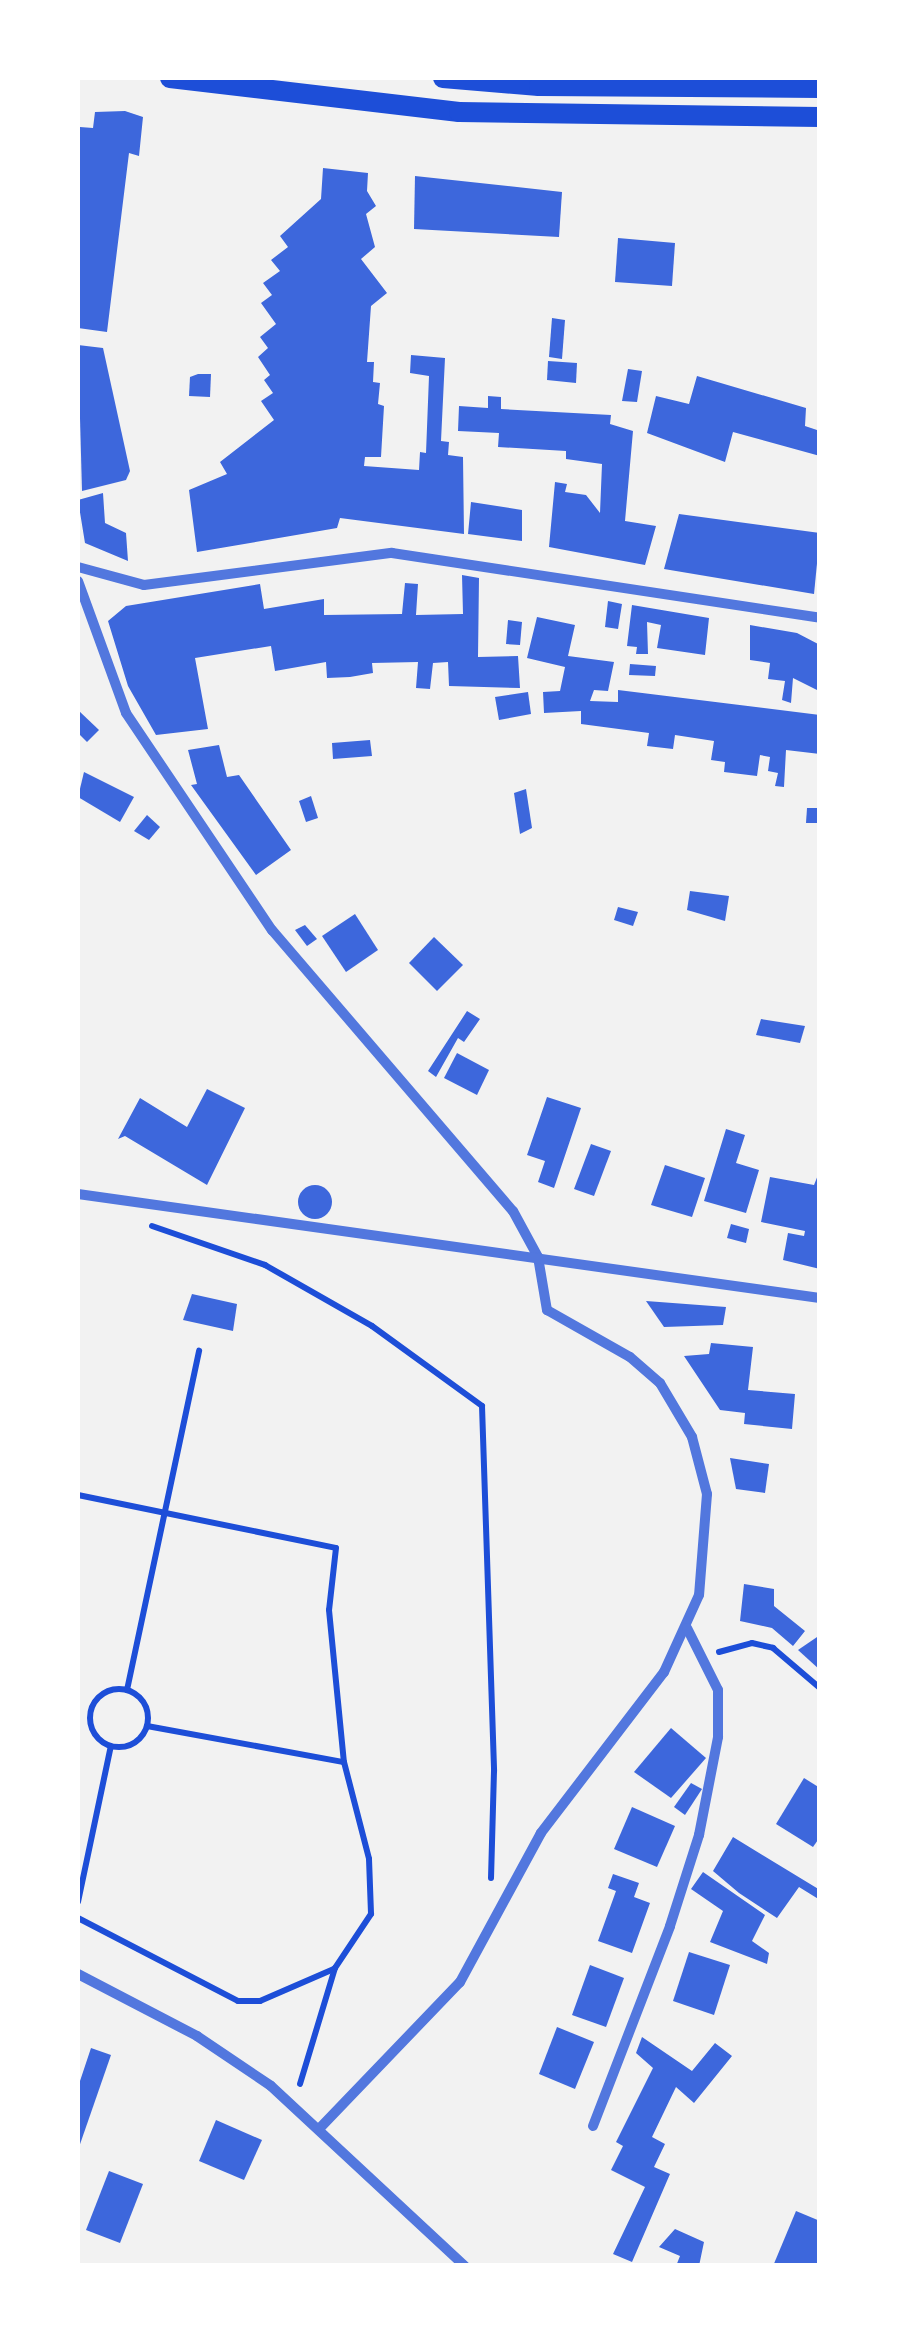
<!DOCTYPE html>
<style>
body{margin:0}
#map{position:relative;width:897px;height:2343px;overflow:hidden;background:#f2f2f2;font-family:"Fira Sans Condensed",sans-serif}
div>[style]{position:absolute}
.building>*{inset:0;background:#3d67dc}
.round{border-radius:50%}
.path>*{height:6px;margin:-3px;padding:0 3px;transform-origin:3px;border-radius:3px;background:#1d4ed8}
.path>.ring{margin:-3px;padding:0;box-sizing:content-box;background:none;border:6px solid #1d4ed8;border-radius:50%}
.minor>*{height:10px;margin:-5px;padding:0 5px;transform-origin:5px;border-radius:5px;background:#5277de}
.secondary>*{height:20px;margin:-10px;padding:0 10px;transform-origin:10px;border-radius:10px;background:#1d4ed8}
span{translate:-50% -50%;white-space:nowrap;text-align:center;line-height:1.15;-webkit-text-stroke:9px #fff;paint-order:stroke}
.frame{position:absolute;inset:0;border:80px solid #fff;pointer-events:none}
</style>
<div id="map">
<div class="building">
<i style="clip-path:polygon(125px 111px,143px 117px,139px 156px,129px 153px,107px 332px,78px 328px,80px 127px,93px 128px,95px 112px)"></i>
<i style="clip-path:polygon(323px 168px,368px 173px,367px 191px,376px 206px,366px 214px,375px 247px,361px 259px,387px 293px,371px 306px,367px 362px,374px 362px,373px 382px,380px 383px,378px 404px,384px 406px,381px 457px,365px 457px,364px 466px,419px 470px,420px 452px,426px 453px,429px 376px,410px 373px,411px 355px,445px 358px,441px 441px,449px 442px,448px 455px,463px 457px,464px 534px,340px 518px,337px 528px,197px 552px,189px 490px,227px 474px,220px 462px,274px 420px,261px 401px,273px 393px,264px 380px,270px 375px,258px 357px,268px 348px,260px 337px,276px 324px,261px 303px,272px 295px,263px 283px,280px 271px,271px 260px,288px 247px,280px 236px,321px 199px)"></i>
<i style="clip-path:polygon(415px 176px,562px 192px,559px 237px,414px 229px)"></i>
<i style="clip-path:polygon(618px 238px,675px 243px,672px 286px,615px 282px)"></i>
<i style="clip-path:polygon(552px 318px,565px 320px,562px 359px,549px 357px)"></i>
<i style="clip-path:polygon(78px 345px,103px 348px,130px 471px,126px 480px,82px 491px)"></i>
<i style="clip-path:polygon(548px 361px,577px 363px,576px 383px,547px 380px)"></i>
<i style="clip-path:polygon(628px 369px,642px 371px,637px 402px,622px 401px)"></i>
<i style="clip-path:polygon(198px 374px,211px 374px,210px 397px,189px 396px,190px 377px)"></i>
<i style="clip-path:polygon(697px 376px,806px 408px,805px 426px,820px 431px,820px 456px,733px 432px,725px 462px,647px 433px,656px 396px,689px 404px)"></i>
<i style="clip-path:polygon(488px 396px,501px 397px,501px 409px,611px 415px,610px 424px,633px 431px,625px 521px,656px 526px,645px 565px,549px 547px,555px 482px,567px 484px,565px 492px,586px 495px,600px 513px,602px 464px,566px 459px,566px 451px,498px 447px,499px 433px,458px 431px,459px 406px,488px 408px)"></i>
<i style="clip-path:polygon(103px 493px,105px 523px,126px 533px,128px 561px,85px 543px,78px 500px)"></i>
<i style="clip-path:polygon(471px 502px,522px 510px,522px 541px,468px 534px)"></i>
<i style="clip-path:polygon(679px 514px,820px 533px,814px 594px,664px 569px)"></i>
<i style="clip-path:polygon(462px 575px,479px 578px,478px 657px,518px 656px,520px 688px,449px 686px,448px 662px,433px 663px,430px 689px,416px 688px,418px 662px,372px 663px,373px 673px,350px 677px,327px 678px,326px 662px,275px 671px,271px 646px,195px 658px,208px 729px,156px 735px,128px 686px,108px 621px,126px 606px,260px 584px,264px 609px,324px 599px,324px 615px,402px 614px,405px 583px,418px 584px,416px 615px,463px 614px)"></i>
<i style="clip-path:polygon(608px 601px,622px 604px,618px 629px,605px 627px)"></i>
<i style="clip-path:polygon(632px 605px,709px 618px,705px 655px,657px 648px,661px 625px,647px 622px,648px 654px,636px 654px,637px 647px,627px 646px)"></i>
<i style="clip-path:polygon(537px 617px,575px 625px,568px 656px,614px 662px,608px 691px,594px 690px,590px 701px,618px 702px,618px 690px,820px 715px,820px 754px,786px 750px,784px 787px,775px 786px,778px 773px,768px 771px,770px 757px,760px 755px,757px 776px,724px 772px,725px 762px,711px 760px,714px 741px,675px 735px,673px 749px,647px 746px,649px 733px,581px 724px,581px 711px,544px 713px,543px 692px,560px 691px,565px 667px,527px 658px)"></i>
<i style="clip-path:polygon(508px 620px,522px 622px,520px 645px,506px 644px)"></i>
<i style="clip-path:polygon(750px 625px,797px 633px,820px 645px,817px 690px,793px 678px,791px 703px,782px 700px,785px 681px,768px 679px,770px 663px,750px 660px)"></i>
<i style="clip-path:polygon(630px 664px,656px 666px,655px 676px,629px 675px)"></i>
<i style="clip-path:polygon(528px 692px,531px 714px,499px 720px,495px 697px)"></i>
<i style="clip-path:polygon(78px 710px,99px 730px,87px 742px,78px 733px)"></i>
<i style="clip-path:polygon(370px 740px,372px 756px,333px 759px,332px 743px)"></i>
<i style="clip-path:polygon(219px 745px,227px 777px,239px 775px,291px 850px,256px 875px,191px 785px,197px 784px,188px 750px)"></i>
<i style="clip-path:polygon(84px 772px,134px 797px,120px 822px,78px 797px)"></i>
<i style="clip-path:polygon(526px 789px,532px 828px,520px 834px,514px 793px)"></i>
<i style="clip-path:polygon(311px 796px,318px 818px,306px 822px,299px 801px)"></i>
<i style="clip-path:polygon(807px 808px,820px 808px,820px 823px,806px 823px)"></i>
<i style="clip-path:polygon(147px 815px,160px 827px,149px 840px,134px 831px)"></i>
<i style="clip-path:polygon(690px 891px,729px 896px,725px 921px,687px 910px)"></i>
<i style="clip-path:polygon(618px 907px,638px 912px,633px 926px,614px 920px)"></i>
<i style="clip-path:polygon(355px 914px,378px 950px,346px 972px,322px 936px)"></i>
<i style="clip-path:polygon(305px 925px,317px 939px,307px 946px,295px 930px)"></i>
<i style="clip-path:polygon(434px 937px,463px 965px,437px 991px,409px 963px)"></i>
<i style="clip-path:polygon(467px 1011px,480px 1019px,464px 1042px,458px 1038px,436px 1077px,428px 1071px)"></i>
<i style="clip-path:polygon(761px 1019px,805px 1026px,800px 1043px,756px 1035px)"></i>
<i style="clip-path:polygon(457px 1053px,489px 1070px,477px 1095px,444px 1078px)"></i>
<i style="clip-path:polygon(207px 1089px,245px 1108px,207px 1185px,125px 1136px,118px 1139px,140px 1098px,187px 1127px)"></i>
<i style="clip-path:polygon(547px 1097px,581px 1108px,554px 1188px,538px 1182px,545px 1161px,527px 1155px)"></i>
<i style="clip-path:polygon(726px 1129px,745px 1135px,736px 1163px,759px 1170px,746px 1213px,704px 1201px)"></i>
<i style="clip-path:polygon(591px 1144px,611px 1151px,594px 1196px,574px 1189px)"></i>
<i style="clip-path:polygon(665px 1165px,705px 1178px,692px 1217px,651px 1205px)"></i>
<i style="clip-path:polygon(820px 1170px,820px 1269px,783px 1260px,788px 1233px,804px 1236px,805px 1231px,761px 1222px,770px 1177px,814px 1185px)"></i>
<i class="round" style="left:298px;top:1185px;width:34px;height:34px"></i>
<i style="clip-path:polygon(731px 1224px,749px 1229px,746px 1243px,727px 1238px)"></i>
<i style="clip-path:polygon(192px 1294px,237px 1304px,233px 1331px,183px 1320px)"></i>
<i style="clip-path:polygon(646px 1301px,726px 1307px,723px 1325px,664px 1327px)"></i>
<i style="clip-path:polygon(711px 1343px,753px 1347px,748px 1390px,795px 1394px,792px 1429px,744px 1424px,745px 1413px,720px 1410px,684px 1356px,709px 1354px)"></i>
<i style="clip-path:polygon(730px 1458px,769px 1464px,765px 1493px,736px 1489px)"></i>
<i style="clip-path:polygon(744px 1584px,774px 1589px,774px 1606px,805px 1631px,793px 1646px,772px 1628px,740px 1621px)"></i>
<i style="clip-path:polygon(820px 1635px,820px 1670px,798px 1650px)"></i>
<i style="clip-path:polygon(671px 1728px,706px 1758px,671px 1798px,634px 1772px)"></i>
<i style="clip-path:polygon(804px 1778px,820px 1788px,820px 1837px,813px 1847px,776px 1824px)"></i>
<i style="clip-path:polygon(691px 1783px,702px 1789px,685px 1815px,674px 1807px)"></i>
<i style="clip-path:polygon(632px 1807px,675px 1826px,657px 1867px,614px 1849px)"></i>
<i style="clip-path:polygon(733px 1837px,820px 1890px,820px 1900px,799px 1887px,777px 1918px,739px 1893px,713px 1871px)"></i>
<i style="clip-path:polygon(703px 1872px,765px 1915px,752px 1941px,769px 1953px,767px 1964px,710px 1942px,723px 1911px,691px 1889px)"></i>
<i style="clip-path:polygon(613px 1874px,639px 1883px,634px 1897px,650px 1903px,632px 1953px,598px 1941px,616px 1891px,608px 1888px)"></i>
<i style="clip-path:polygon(689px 1952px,730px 1965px,714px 2015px,673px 2001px)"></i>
<i style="clip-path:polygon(590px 1965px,624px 1978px,606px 2027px,572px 2015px)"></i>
<i style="clip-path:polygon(557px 2027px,594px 2042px,575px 2089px,539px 2074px)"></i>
<i style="clip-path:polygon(642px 2037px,692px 2071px,715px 2043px,732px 2056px,694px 2103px,676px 2087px,652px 2137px,665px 2144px,654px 2167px,670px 2174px,632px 2262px,613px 2254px,645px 2187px,611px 2170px,623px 2146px,616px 2142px,653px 2068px,636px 2053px)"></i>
<i style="clip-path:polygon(91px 2048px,111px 2055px,78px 2150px,78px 2087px)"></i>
<i style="clip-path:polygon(216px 2120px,262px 2140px,244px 2180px,199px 2161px)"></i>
<i style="clip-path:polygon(109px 2171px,143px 2184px,120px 2243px,86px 2230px)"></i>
<i style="clip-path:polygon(796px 2211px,820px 2221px,820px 2266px,773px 2266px)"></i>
<i style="clip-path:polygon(675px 2229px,704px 2242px,699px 2266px,676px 2266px,680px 2256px,659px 2247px)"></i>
</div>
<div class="path">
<i style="left:152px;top:1226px;width:120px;rotate:19deg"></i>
<i style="left:265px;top:1265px;width:123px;rotate:29.7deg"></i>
<i style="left:372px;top:1326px;width:136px;rotate:36deg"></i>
<i style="left:482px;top:1406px;width:365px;rotate:88.1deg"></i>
<i style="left:494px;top:1771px;width:107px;rotate:91.6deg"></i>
<i style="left:78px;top:1495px;width:263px;rotate:11.6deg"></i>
<i style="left:336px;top:1548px;width:62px;rotate:96.4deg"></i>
<i style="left:329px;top:1610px;width:153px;rotate:84.4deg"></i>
<i style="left:344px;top:1762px;width:100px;rotate:75.5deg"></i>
<i style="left:369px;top:1859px;width:55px;rotate:87.9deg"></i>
<i style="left:371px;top:1914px;width:65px;rotate:123.7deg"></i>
<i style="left:335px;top:1968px;width:121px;rotate:106.8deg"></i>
<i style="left:719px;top:1652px;width:34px;rotate:-15deg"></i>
<i style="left:752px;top:1643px;width:22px;rotate:13deg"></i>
<i style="left:773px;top:1648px;width:62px;rotate:40.4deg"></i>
<i class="ring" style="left:90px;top:1689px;width:52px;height:52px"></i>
<i style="left:127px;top:1690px;width:347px;rotate:-78deg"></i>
<i style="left:147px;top:1726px;width:200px;rotate:10.4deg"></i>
<i style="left:78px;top:1902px;width:159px;rotate:-78.1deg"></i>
<i style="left:78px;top:1918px;width:180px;rotate:27.4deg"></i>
<i style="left:238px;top:2001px;width:22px"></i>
<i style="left:260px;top:2001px;width:81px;rotate:-23.4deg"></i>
</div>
<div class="minor">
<i style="left:78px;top:567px;width:68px;rotate:15.3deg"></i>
<i style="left:144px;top:585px;width:250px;rotate:-7.4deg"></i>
<i style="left:392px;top:553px;width:433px;rotate:8.6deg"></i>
<i style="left:78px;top:581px;width:140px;rotate:70deg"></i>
<i style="left:126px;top:713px;width:262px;rotate:56.1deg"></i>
<i style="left:272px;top:930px;width:370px;rotate:49.4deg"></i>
<i style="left:513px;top:1211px;width:52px;rotate:61.5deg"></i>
<i style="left:538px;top:1257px;width:54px;rotate:80.4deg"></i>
<i style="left:547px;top:1310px;width:95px;rotate:29.5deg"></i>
<i style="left:630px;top:1357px;width:40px;rotate:41deg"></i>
<i style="left:660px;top:1383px;width:63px;rotate:59.3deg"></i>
<i style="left:692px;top:1437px;width:59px;rotate:75.3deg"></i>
<i style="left:707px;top:1494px;width:101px;rotate:94.5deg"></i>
<i style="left:699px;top:1595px;width:85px;rotate:114.4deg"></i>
<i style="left:664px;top:1672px;width:203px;rotate:127.4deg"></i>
<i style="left:541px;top:1833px;width:170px;rotate:118.5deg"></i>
<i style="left:460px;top:1982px;width:201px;rotate:133.8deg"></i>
<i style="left:78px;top:1194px;width:749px;rotate:7.98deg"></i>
<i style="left:78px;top:1974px;width:134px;rotate:27.5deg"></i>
<i style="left:197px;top:2036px;width:89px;rotate:34deg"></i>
<i style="left:271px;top:2086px;width:265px;rotate:42.9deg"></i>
<i style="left:593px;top:2126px;width:214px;rotate:-68.9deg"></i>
<i style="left:670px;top:1926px;width:96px;rotate:-72.3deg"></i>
<i style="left:699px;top:1835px;width:100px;rotate:-79deg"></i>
<i style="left:718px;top:1737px;width:47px;rotate:-90deg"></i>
<i style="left:718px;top:1690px;width:69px;rotate:-116.6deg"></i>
</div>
<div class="secondary">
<i style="left:170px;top:78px;width:291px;rotate:6.7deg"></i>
<i style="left:459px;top:112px;width:361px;rotate:0.8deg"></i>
<i style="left:443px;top:78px;width:96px;rotate:4.8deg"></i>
<i style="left:539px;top:86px;width:281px;rotate:0.4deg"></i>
</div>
<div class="frame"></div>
</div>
